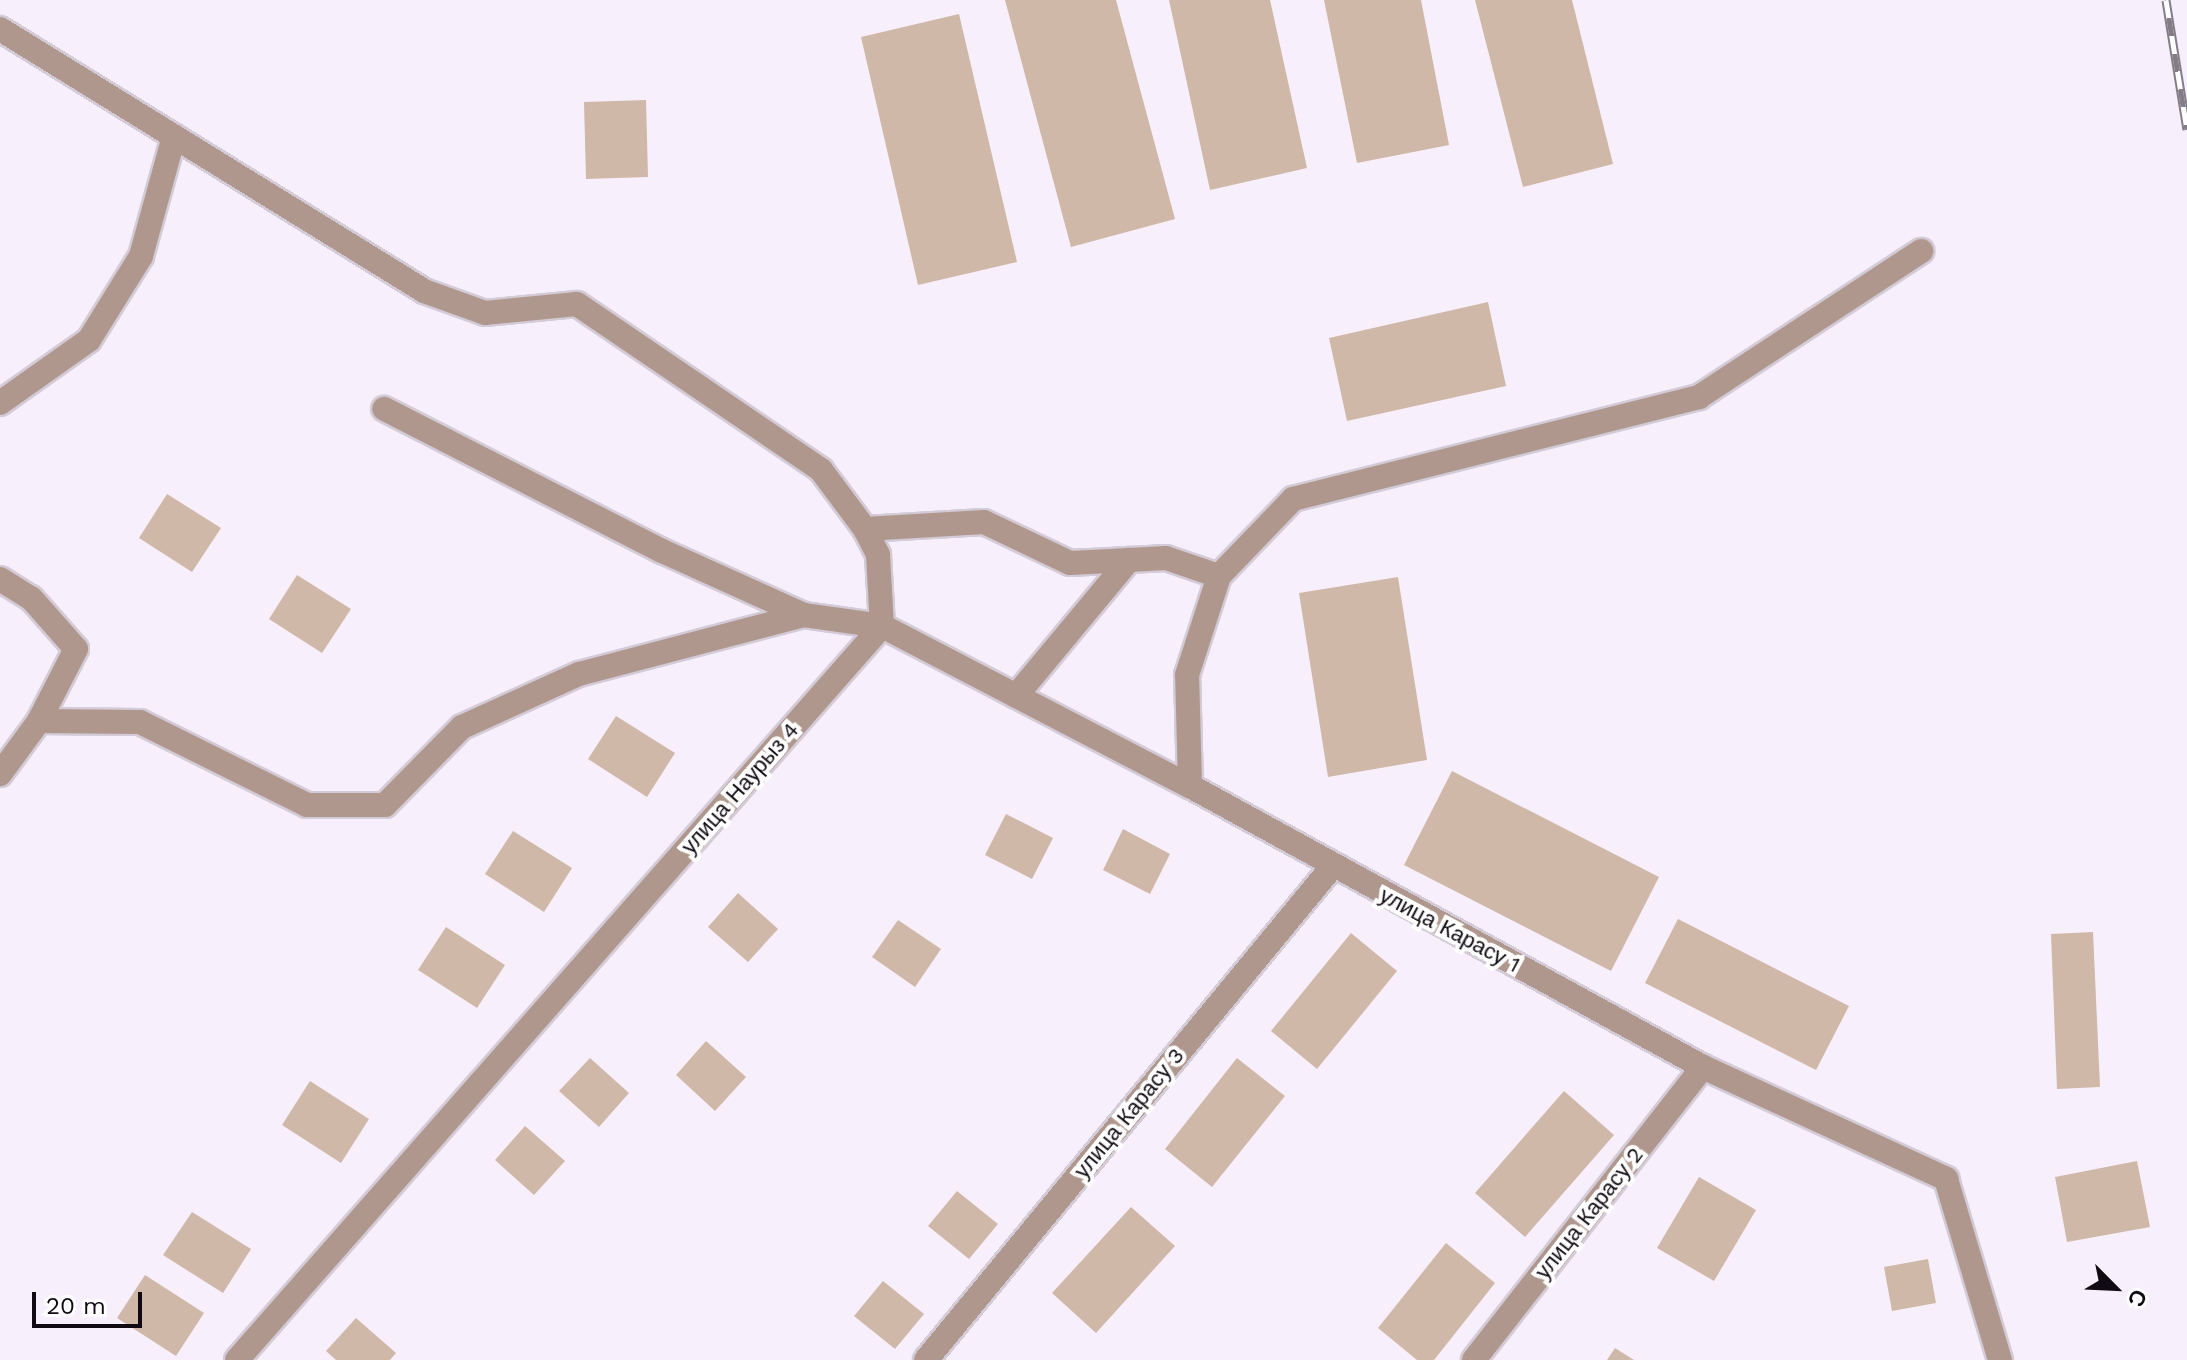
<!DOCTYPE html>
<meta charset="utf-8">
<style>
body{margin:0}
#map{position:relative;width:2187px;height:1360px;overflow:hidden;background:#f8effd;font-family:"Work Sans",sans-serif}
div>[style]{position:absolute}
.building>*{inset:0;background:#cfb8a8}
.roads{filter:drop-shadow(2px 0 #d3cbd7) drop-shadow(-2px 0 #d3cbd7) drop-shadow(0 2px #d3cbd7) drop-shadow(0 -2px #d3cbd7)}
.minor>*{height:24px;margin:-12px;padding:0 12px;transform-origin:12px;border-radius:12px;background:#b0978d}
.rail>*{height:9px;margin-top:-4.5px;transform-origin:0;background:repeating-linear-gradient(90deg,#fff 0 18px,#847d88 0 36px);box-sizing:border-box;border-block:2px solid #847d88}
span{translate:-50% -50%;white-space:nowrap;text-align:center;line-height:1.15;-webkit-text-stroke:8px #fff;paint-order:stroke}
.street-label{font-size:22px;color:#100b12}
.north{position:absolute;left:2075px;top:1248px;width:80px;height:80px;-webkit-text-stroke:6px #fff;paint-order:stroke;rotate:114deg;font-size:22px;font-weight:700;line-height:32px;text-align:center;color:#100b12}
.north::after{content:'';display:block;margin:auto;width:28px;height:36px;background:#100b12;clip-path:polygon(50% 0,100% 100%,50% 72%,0 100%)}
.scale{position:absolute;left:32px;top:1292px;width:110px;height:36px;box-sizing:border-box;border:4px solid #100b12;border-top:0;padding-left:10px;font-size:24px;line-height:28px;white-space:nowrap;color:#100b12;-webkit-text-stroke:6px #fff;paint-order:stroke}
</style>
<div id="map">
<div class="building">
<i style="clip-path:polygon(1005px 0,1116px 0,1175px 219px,1071px 247px)"></i>
<i style="clip-path:polygon(1169px 0,1270px 0,1307px 168px,1210px 190px)"></i>
<i style="clip-path:polygon(1324px 0,1421px 0,1449px 145px,1357px 163px)"></i>
<i style="clip-path:polygon(1475px 0,1572px 0,1613px 164px,1523px 187px)"></i>
<i style="clip-path:polygon(959px 14px,1017px 262px,918px 285px,861px 37px)"></i>
<i style="clip-path:polygon(646px 100px,648px 177px,586px 179px,584px 102px)"></i>
<i style="clip-path:polygon(1488px 302px,1506px 386px,1347px 421px,1329px 338px)"></i>
<i style="clip-path:polygon(167px 494px,221px 528px,192px 572px,139px 538px)"></i>
<i style="clip-path:polygon(297px 575px,351px 609px,322px 653px,269px 619px)"></i>
<i style="clip-path:polygon(1398px 577px,1427px 760px,1328px 777px,1299px 593px)"></i>
<i style="clip-path:polygon(616px 716px,675px 753px,647px 797px,588px 759px)"></i>
<i style="clip-path:polygon(1452px 771px,1659px 877px,1611px 971px,1404px 865px)"></i>
<i style="clip-path:polygon(1006px 814px,1053px 838px,1032px 879px,985px 855px)"></i>
<i style="clip-path:polygon(1123px 829px,1170px 854px,1150px 894px,1103px 870px)"></i>
<i style="clip-path:polygon(513px 831px,572px 868px,544px 912px,485px 874px)"></i>
<i style="clip-path:polygon(738px 893px,778px 929px,748px 962px,708px 927px)"></i>
<i style="clip-path:polygon(1678px 919px,1849px 1006px,1816px 1070px,1645px 983px)"></i>
<i style="clip-path:polygon(898px 920px,941px 949px,915px 987px,872px 957px)"></i>
<i style="clip-path:polygon(446px 927px,505px 965px,477px 1008px,418px 970px)"></i>
<i style="clip-path:polygon(2093px 932px,2100px 1087px,2057px 1089px,2051px 934px)"></i>
<i style="clip-path:polygon(1351px 933px,1397px 971px,1317px 1069px,1271px 1031px)"></i>
<i style="clip-path:polygon(706px 1041px,746px 1077px,715px 1111px,676px 1075px)"></i>
<i style="clip-path:polygon(590px 1058px,629px 1093px,599px 1127px,559px 1091px)"></i>
<i style="clip-path:polygon(1237px 1058px,1285px 1096px,1212px 1187px,1165px 1149px)"></i>
<i style="clip-path:polygon(310px 1081px,369px 1119px,341px 1163px,282px 1125px)"></i>
<i style="clip-path:polygon(1564px 1091px,1614px 1135px,1525px 1237px,1475px 1193px)"></i>
<i style="clip-path:polygon(525px 1126px,565px 1161px,534px 1195px,495px 1160px)"></i>
<i style="clip-path:polygon(2137px 1161px,2150px 1227px,2067px 1242px,2055px 1177px)"></i>
<i style="clip-path:polygon(1699px 1177px,1756px 1210px,1714px 1281px,1657px 1248px)"></i>
<i style="clip-path:polygon(957px 1191px,998px 1224px,969px 1259px,928px 1226px)"></i>
<i style="clip-path:polygon(1131px 1207px,1175px 1246px,1096px 1333px,1052px 1293px)"></i>
<i style="clip-path:polygon(192px 1212px,251px 1249px,223px 1293px,163px 1255px)"></i>
<i style="clip-path:polygon(1446px 1243px,1495px 1283px,1434px 1360px,1417px 1360px,1378px 1328px)"></i>
<i style="clip-path:polygon(1928px 1259px,1936px 1303px,1892px 1311px,1884px 1267px)"></i>
<i style="clip-path:polygon(145px 1275px,204px 1313px,176px 1356px,117px 1318px)"></i>
<i style="clip-path:polygon(883px 1281px,924px 1314px,895px 1349px,854px 1316px)"></i>
<i style="clip-path:polygon(356px 1318px,396px 1353px,390px 1360px,336px 1360px,326px 1351px)"></i>
<i style="clip-path:polygon(1615px 1348px,1634px 1360px,1607px 1360px)"></i>
</div>
<div class="roads">
<div class="minor">
<i style="left:0;top:29px;width:498px;rotate:31.7deg"></i>
<i style="left:424px;top:291px;width:65px;rotate:19.8deg"></i>
<i style="left:485px;top:313px;width:92px;rotate:-5.6deg"></i>
<i style="left:577px;top:304px;width:295px;rotate:34.2deg"></i>
<i style="left:821px;top:470px;width:74px;rotate:53.3deg"></i>
<i style="left:865px;top:529px;width:29px;rotate:63deg"></i>
<i style="left:878px;top:555px;width:71px;rotate:86.8deg"></i>
<i style="left:882px;top:626px;width:347px;rotate:27.5deg"></i>
<i style="left:1190px;top:786px;width:585px;rotate:28.71deg"></i>
<i style="left:1703px;top:1067px;width:268px;rotate:24.7deg"></i>
<i style="left:1946px;top:1179px;width:189px;rotate:73.4deg"></i>
<i style="left:0;top:403px;width:109px;rotate:-35.3deg"></i>
<i style="left:89px;top:340px;width:99px;rotate:-58.2deg"></i>
<i style="left:141px;top:256px;width:124px;rotate:-74.6deg"></i>
<i style="left:865px;top:529px;width:119px;rotate:-3.4deg"></i>
<i style="left:984px;top:522px;width:95px;rotate:25.5deg"></i>
<i style="left:1070px;top:563px;width:59px;rotate:-2.9deg"></i>
<i style="left:0;top:579px;width:36px;rotate:32deg"></i>
<i style="left:31px;top:598px;width:68px;rotate:48.6deg"></i>
<i style="left:76px;top:649px;width:81px;rotate:117.2deg"></i>
<i style="left:39px;top:721px;width:66px;rotate:126.3deg"></i>
<i style="left:1016px;top:696px;width:177px;rotate:-50.3deg"></i>
<i style="left:1129px;top:560px;width:37px;rotate:-3deg"></i>
<i style="left:1166px;top:558px;width:56px;rotate:18.8deg"></i>
<i style="left:39px;top:721px;width:101px;rotate:0.6deg"></i>
<i style="left:140px;top:722px;width:186px;rotate:26.4deg"></i>
<i style="left:307px;top:805px;width:78px"></i>
<i style="left:385px;top:805px;width:110px;rotate:-45.4deg"></i>
<i style="left:462px;top:727px;width:128px;rotate:-24.4deg"></i>
<i style="left:579px;top:674px;width:233px;rotate:-14.7deg"></i>
<i style="left:1190px;top:786px;width:111px;rotate:-91.5deg"></i>
<i style="left:1187px;top:675px;width:104px;rotate:-72.1deg"></i>
<i style="left:1219px;top:576px;width:107px;rotate:-46.1deg"></i>
<i style="left:1293px;top:499px;width:419px;rotate:-14.1deg"></i>
<i style="left:1699px;top:397px;width:266px;rotate:-33.3deg"></i>
<i style="left:237px;top:1360px;width:977px;rotate:-48.69deg"></i>
<i style="left:882px;top:626px;width:79px;rotate:-172deg"></i>
<i style="left:804px;top:615px;width:156px;rotate:-155.7deg"></i>
<i style="left:662px;top:551px;width:312px;rotate:-152.9deg"></i>
<i style="left:926px;top:1360px;width:639px;rotate:-50.53deg"></i>
<i style="left:1474px;top:1360px;width:372px;rotate:-52deg"></i>
</div>
</div>
<div class="rail">
<i style="left:2166px;top:0;width:131px;rotate:80.8deg"></i>
</div>
<div class="street-label">
<span style="left:740px;top:788px;rotate:-49deg">улица Наурыз 4</span>
<span style="left:1450px;top:930px;rotate:28deg">улица Карасу 1</span>
<span style="left:1129px;top:1113px;rotate:-51deg">улица Карасу 3</span>
<span style="left:1589px;top:1213px;rotate:-52deg">улица Карасу 2</span>
</div>
<div class="north">С</div>
<div class="scale">20 m</div>
</div>
